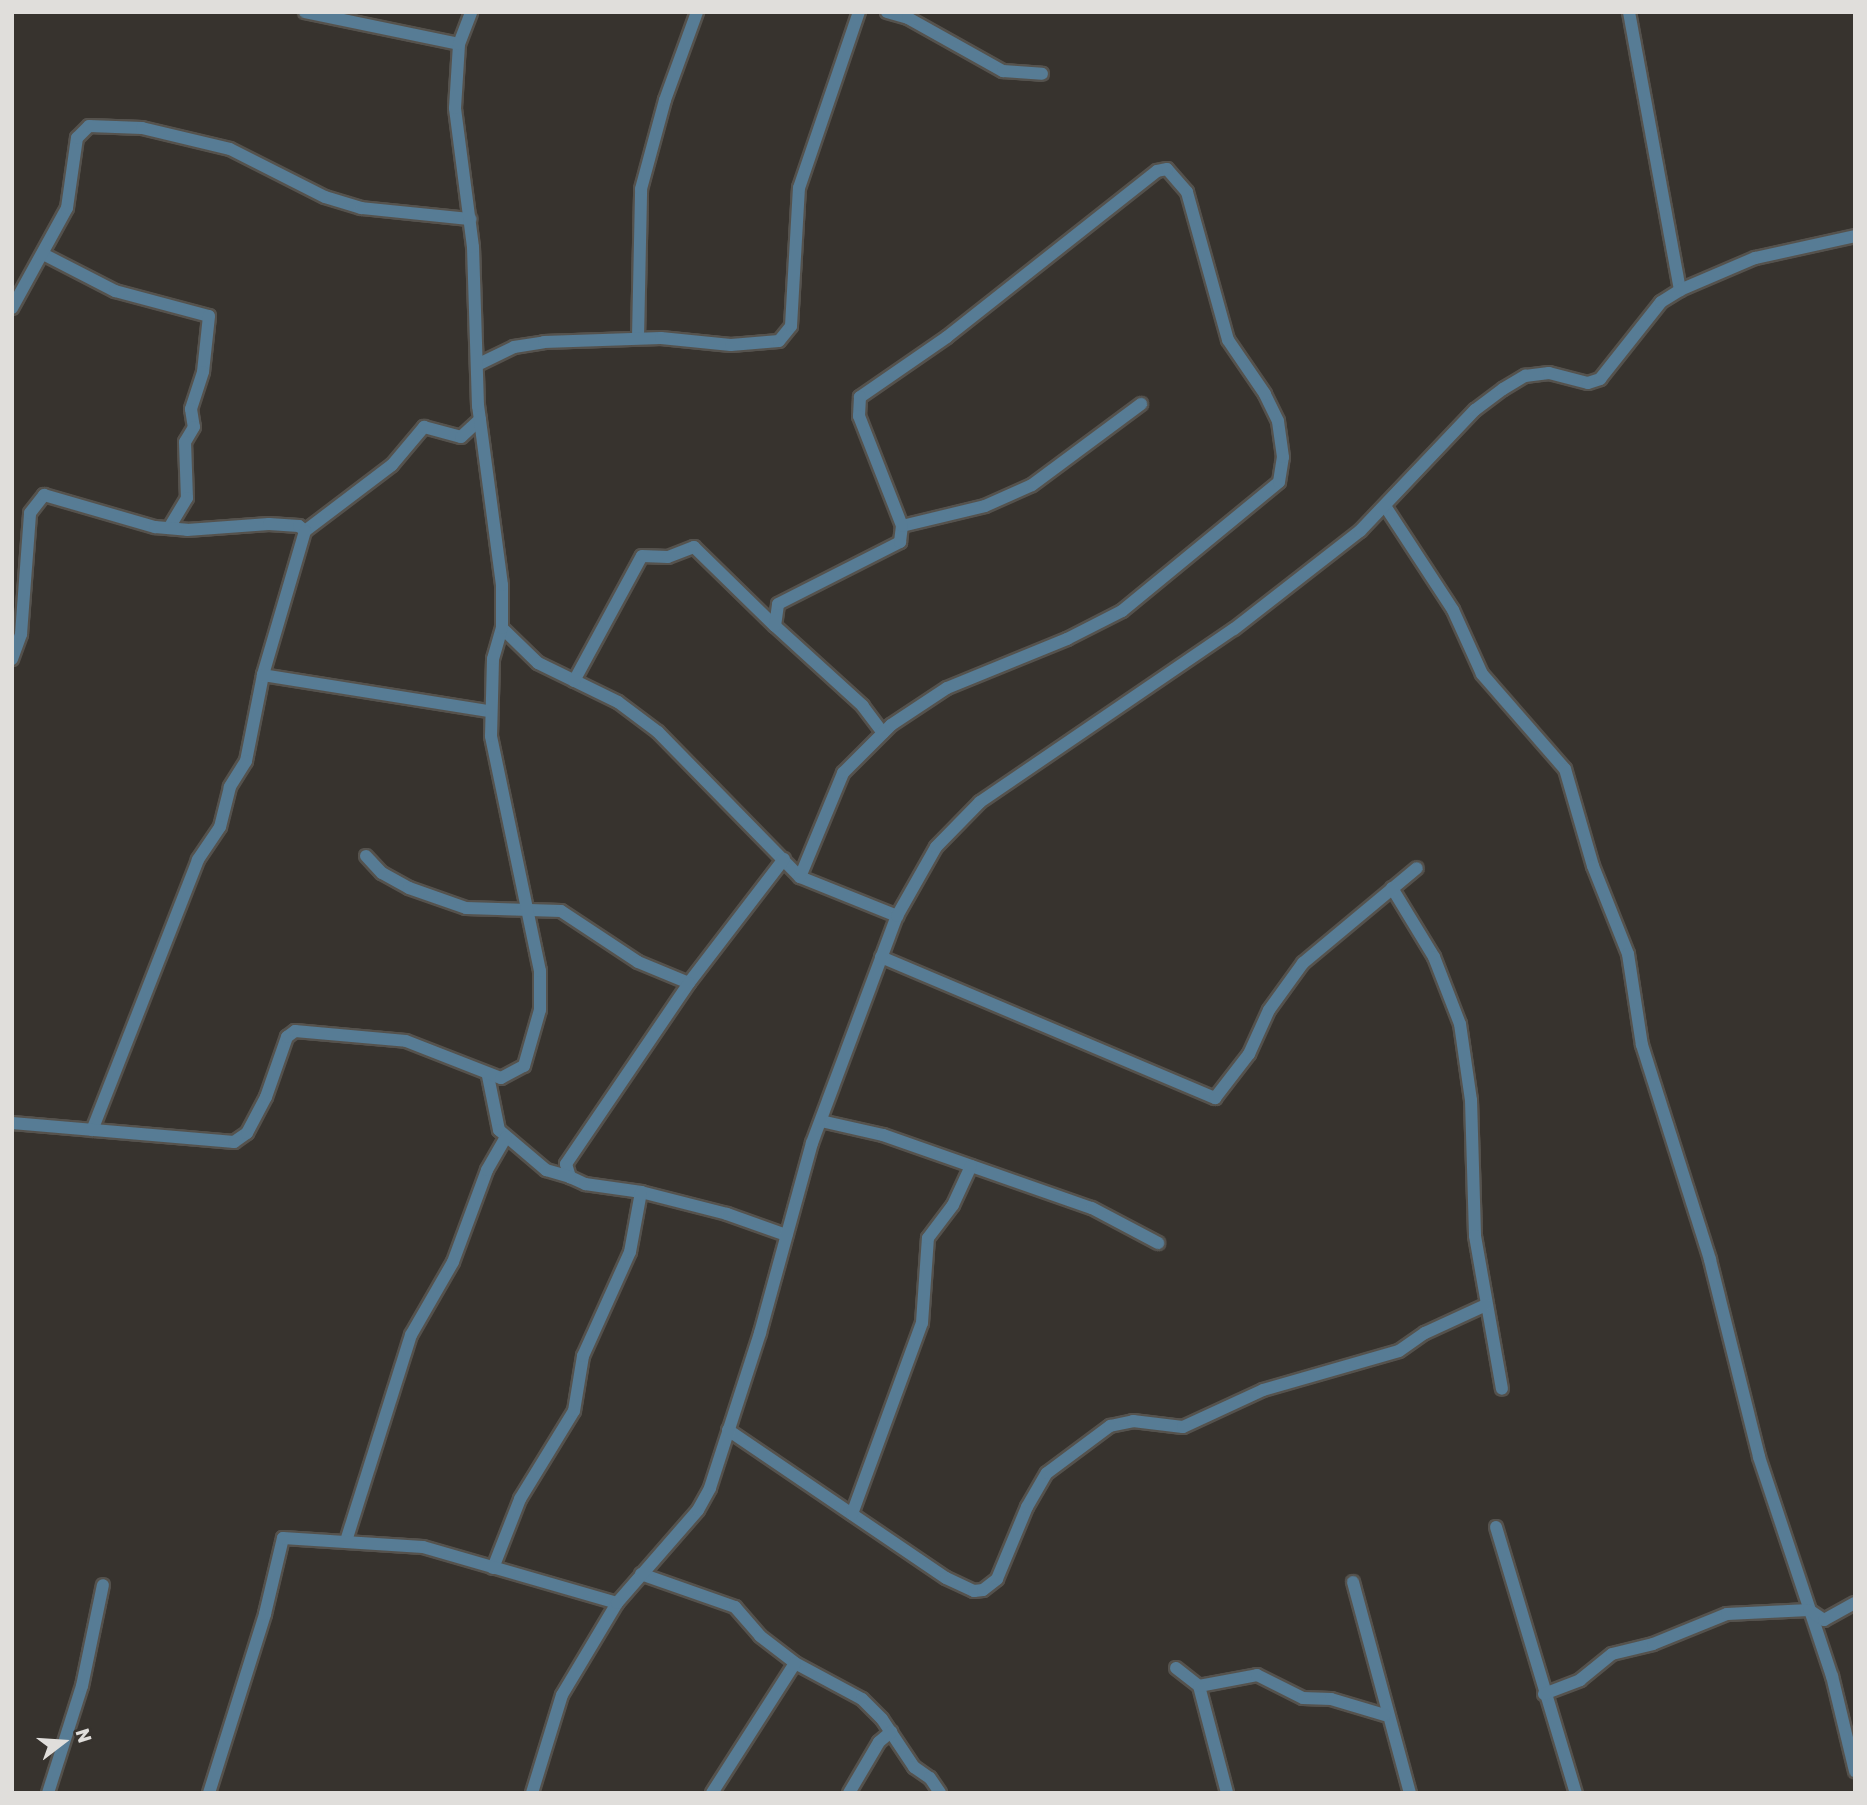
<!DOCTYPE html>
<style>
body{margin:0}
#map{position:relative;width:1867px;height:1805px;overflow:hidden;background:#37332e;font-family:Rubik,sans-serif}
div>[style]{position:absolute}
.roads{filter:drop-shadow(2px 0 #55524d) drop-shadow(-2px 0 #55524d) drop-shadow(0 2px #55524d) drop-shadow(0 -2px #55524d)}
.minor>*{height:12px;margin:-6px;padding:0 6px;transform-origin:6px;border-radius:6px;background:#577c95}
span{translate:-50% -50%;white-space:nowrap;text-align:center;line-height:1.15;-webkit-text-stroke:7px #37332e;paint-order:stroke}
.frame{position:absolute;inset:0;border:14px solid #e0dedb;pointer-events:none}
.north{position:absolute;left:28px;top:1707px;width:70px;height:70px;-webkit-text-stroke:5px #37332e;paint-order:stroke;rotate:73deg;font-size:19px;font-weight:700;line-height:28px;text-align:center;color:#e0dedb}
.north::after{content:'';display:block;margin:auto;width:24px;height:32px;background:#e0dedb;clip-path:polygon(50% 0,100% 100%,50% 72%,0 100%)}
</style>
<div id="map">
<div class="roads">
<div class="minor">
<i style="left:305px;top:12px;width:157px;rotate:11.7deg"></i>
<i style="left:887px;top:12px;width:22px;rotate:16deg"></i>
<i style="left:908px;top:18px;width:109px;rotate:29.2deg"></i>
<i style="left:1003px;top:71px;width:39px;rotate:4deg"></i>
<i style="left:1629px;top:12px;width:283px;rotate:79.6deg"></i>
<i style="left:45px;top:255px;width:79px;rotate:27.2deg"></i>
<i style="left:115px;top:291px;width:97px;rotate:14.9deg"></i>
<i style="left:209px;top:316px;width:56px;rotate:96.1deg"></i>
<i style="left:203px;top:372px;width:39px;rotate:108deg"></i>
<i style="left:191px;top:409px;width:18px;rotate:81deg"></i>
<i style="left:194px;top:427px;width:17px;rotate:121deg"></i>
<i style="left:185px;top:442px;width:56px;rotate:88deg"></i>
<i style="left:187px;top:498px;width:35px;rotate:121deg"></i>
<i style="left:12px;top:308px;width:114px;rotate:-61.2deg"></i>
<i style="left:67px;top:208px;width:71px;rotate:-81.9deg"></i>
<i style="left:77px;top:138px;width:17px;rotate:-45deg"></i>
<i style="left:89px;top:126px;width:53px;rotate:2.2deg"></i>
<i style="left:142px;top:128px;width:90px;rotate:13.4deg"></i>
<i style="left:230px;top:149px;width:106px;rotate:26.8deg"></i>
<i style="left:325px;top:197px;width:38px;rotate:17deg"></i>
<i style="left:361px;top:208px;width:110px;rotate:5.8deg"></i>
<i style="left:638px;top:338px;width:149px;rotate:-88.8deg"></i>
<i style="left:641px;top:189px;width:92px;rotate:-74.9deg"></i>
<i style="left:665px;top:100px;width:94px;rotate:-70deg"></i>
<i style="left:477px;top:365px;width:41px;rotate:-25.9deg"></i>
<i style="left:514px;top:347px;width:30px;rotate:-9deg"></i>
<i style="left:544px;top:342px;width:117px;rotate:-2deg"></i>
<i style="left:661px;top:338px;width:70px;rotate:5.7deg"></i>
<i style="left:731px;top:345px;width:48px;rotate:-4.8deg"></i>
<i style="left:779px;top:341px;width:19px;rotate:-51deg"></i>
<i style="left:791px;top:326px;width:138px;rotate:-86.7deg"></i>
<i style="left:799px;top:188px;width:186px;rotate:-71.2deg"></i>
<i style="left:1385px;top:506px;width:124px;rotate:56.8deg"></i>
<i style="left:1453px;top:610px;width:70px;rotate:65.6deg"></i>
<i style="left:1482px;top:674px;width:126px;rotate:48.9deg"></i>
<i style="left:1565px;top:769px;width:101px;rotate:73.9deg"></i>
<i style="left:1593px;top:866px;width:95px;rotate:68.3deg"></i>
<i style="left:1628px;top:954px;width:92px;rotate:81.3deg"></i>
<i style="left:1642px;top:1045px;width:225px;rotate:72.4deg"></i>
<i style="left:1710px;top:1260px;width:203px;rotate:76deg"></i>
<i style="left:1759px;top:1457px;width:231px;rotate:71.6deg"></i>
<i style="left:1832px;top:1676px;width:98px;rotate:76.4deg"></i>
<i style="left:305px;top:531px;width:109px;rotate:-37.2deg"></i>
<i style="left:392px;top:465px;width:50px;rotate:-49.9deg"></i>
<i style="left:424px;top:427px;width:38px;rotate:15deg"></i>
<i style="left:461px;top:437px;width:26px;rotate:-43deg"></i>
<i style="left:502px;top:628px;width:50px;rotate:44.2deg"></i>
<i style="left:538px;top:663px;width:89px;rotate:26deg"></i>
<i style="left:618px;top:702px;width:50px;rotate:36.9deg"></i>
<i style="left:658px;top:732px;width:203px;rotate:45.6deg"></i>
<i style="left:800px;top:877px;width:105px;rotate:21.9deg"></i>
<i style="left:12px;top:659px;width:27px;rotate:-70deg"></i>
<i style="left:21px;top:634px;width:121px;rotate:-85.7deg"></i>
<i style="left:30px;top:513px;width:23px;rotate:-52deg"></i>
<i style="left:44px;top:495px;width:116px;rotate:16.1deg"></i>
<i style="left:155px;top:527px;width:32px;rotate:5deg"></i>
<i style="left:187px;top:530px;width:82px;rotate:-4.2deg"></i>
<i style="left:269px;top:524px;width:30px;rotate:4deg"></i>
<i style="left:299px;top:526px;width:8px;rotate:40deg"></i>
<i style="left:305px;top:531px;width:150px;rotate:106.3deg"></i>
<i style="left:263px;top:675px;width:88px;rotate:101.2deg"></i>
<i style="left:246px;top:761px;width:31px;rotate:122deg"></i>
<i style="left:230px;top:787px;width:41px;rotate:104deg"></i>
<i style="left:220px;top:827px;width:40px;rotate:124deg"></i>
<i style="left:198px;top:860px;width:290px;rotate:111.4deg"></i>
<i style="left:263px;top:675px;width:229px;rotate:9.1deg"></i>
<i style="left:574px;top:681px;width:142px;rotate:-61.5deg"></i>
<i style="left:642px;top:556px;width:26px;rotate:2deg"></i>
<i style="left:668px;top:557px;width:28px;rotate:-21deg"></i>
<i style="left:694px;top:547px;width:113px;rotate:44.3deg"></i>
<i style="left:883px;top:733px;width:34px;rotate:-127deg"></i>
<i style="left:863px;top:706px;width:119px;rotate:-137.7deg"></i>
<i style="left:775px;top:626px;width:22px;rotate:-82deg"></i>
<i style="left:778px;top:604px;width:137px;rotate:-26.9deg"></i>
<i style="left:900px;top:542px;width:16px;rotate:-83deg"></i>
<i style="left:902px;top:526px;width:85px;rotate:-13.5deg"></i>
<i style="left:985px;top:506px;width:51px;rotate:-24.1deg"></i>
<i style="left:1032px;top:485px;width:136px;rotate:-36.6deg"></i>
<i style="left:366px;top:856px;width:23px;rotate:47deg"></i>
<i style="left:382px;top:873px;width:31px;rotate:29deg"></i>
<i style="left:409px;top:888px;width:60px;rotate:19.3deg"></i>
<i style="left:466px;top:908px;width:95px;rotate:1.8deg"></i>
<i style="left:561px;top:911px;width:92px;rotate:33.5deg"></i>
<i style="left:638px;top:962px;width:55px;rotate:22.4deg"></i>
<i style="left:784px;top:859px;width:156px;rotate:127.5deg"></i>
<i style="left:689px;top:983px;width:219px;rotate:124.2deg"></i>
<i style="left:566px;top:1164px;width:14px;rotate:73deg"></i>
<i style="left:570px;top:1177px;width:17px;rotate:25deg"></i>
<i style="left:585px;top:1184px;width:57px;rotate:8.1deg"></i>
<i style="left:641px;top:1192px;width:89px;rotate:14.3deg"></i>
<i style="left:727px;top:1214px;width:63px;rotate:19.6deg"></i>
<i style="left:800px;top:877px;width:113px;rotate:-67.5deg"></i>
<i style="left:843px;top:773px;width:68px;rotate:-45deg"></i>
<i style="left:891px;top:725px;width:67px;rotate:-33.5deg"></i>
<i style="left:947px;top:688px;width:130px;rotate:-22.2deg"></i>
<i style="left:1067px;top:639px;width:62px;rotate:-27deg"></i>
<i style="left:1122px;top:611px;width:203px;rotate:-39.4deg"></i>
<i style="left:1279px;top:482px;width:25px;rotate:-81deg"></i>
<i style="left:1283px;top:457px;width:36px;rotate:-98deg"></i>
<i style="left:1278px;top:421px;width:30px;rotate:-116deg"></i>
<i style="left:1265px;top:394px;width:65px;rotate:-124.4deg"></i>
<i style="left:1228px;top:340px;width:154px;rotate:-105.5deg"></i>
<i style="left:1187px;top:192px;width:30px;rotate:-131deg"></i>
<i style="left:1167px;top:169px;width:10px;rotate:169deg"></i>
<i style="left:1157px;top:171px;width:268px;rotate:141.7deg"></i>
<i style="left:947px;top:337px;width:106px;rotate:145.4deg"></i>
<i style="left:860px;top:397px;width:19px;rotate:93deg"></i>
<i style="left:859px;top:416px;width:118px;rotate:68.6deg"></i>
<i style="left:1392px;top:888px;width:81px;rotate:58.7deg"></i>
<i style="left:1434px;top:957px;width:72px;rotate:68.8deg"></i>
<i style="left:1460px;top:1024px;width:77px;rotate:81.8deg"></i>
<i style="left:1471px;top:1100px;width:136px;rotate:88.3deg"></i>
<i style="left:1475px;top:1236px;width:155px;rotate:80deg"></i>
<i style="left:881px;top:957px;width:363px;rotate:22.9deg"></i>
<i style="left:1215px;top:1098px;width:56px;rotate:-52.3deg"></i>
<i style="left:1249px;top:1054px;width:48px;rotate:-65.6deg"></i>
<i style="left:1269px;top:1010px;width:58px;rotate:-54.1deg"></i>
<i style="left:1303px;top:963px;width:148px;rotate:-39.8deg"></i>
<i style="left:488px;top:1076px;width:55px;rotate:78.5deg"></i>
<i style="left:499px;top:1130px;width:62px;rotate:40.4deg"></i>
<i style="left:546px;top:1170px;width:25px;rotate:16deg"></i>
<i style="left:821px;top:1121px;width:64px;rotate:12.7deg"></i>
<i style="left:883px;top:1135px;width:221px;rotate:19.3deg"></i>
<i style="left:1092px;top:1208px;width:75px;rotate:27.9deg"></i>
<i style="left:12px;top:1123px;width:223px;rotate:4.9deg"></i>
<i style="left:234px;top:1142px;width:16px;rotate:-35deg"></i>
<i style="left:247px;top:1133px;width:41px;rotate:-62.2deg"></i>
<i style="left:266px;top:1097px;width:64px;rotate:-70.7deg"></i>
<i style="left:287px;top:1037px;width:10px;rotate:-37deg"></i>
<i style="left:295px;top:1031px;width:111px;rotate:5.1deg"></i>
<i style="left:406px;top:1041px;width:102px;rotate:21.3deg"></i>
<i style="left:501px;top:1078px;width:26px;rotate:-28deg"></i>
<i style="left:524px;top:1066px;width:58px;rotate:-74.1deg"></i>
<i style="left:540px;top:1010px;width:39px;rotate:-90deg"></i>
<i style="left:540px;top:971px;width:240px;rotate:-101.8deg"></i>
<i style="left:491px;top:736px;width:77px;rotate:-88.5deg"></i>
<i style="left:493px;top:659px;width:32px;rotate:-74deg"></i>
<i style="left:502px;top:628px;width:43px;rotate:-90deg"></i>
<i style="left:502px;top:585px;width:181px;rotate:-97.6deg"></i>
<i style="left:478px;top:406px;width:159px;rotate:-91.8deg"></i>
<i style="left:473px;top:247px;width:140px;rotate:-97.4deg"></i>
<i style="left:455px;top:108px;width:64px;rotate:-86.4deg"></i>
<i style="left:459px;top:44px;width:34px;rotate:-69deg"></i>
<i style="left:728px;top:1430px;width:263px;rotate:34.2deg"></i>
<i style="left:946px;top:1578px;width:31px;rotate:25deg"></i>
<i style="left:974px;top:1591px;width:9px;rotate:-6deg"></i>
<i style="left:983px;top:1590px;width:18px;rotate:-38deg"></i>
<i style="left:997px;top:1579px;width:78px;rotate:-67.4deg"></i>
<i style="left:1027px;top:1507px;width:39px;rotate:-60deg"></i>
<i style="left:1047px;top:1473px;width:79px;rotate:-36.7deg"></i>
<i style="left:1110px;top:1426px;width:24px;rotate:-12deg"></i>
<i style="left:1133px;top:1421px;width:50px;rotate:6.8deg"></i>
<i style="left:1183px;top:1427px;width:88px;rotate:-24.8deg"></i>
<i style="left:1263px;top:1390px;width:141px;rotate:-16deg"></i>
<i style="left:1399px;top:1351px;width:32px;rotate:-35deg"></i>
<i style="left:1425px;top:1333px;width:67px;rotate:-24.7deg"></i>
<i style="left:852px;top:1514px;width:203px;rotate:-69.9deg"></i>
<i style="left:922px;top:1323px;width:85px;rotate:-86deg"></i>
<i style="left:928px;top:1238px;width:41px;rotate:-52.9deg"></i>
<i style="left:953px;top:1205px;width:43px;rotate:-65.2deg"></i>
<i style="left:1496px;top:1527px;width:278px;rotate:73.3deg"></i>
<i style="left:346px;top:1541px;width:216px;rotate:-72.5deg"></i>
<i style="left:411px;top:1335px;width:84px;rotate:-60.1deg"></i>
<i style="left:453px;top:1262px;width:98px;rotate:-69.7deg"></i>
<i style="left:487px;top:1170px;width:38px;rotate:-60deg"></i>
<i style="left:493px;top:1568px;width:74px;rotate:-68.6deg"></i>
<i style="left:520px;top:1499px;width:103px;rotate:-58.5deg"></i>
<i style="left:574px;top:1411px;width:56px;rotate:-80.7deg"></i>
<i style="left:583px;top:1356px;width:114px;rotate:-65.7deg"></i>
<i style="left:630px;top:1252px;width:61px;rotate:-79.6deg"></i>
<i style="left:641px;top:1574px;width:100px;rotate:19.3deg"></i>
<i style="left:735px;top:1607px;width:38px;rotate:49deg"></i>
<i style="left:760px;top:1636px;width:44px;rotate:37.6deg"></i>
<i style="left:795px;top:1663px;width:76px;rotate:28.2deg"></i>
<i style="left:862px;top:1699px;width:28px;rotate:45deg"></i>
<i style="left:882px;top:1719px;width:58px;rotate:56.3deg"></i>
<i style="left:914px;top:1767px;width:19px;rotate:35deg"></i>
<i style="left:930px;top:1778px;width:18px;rotate:56deg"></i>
<i style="left:1353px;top:1582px;width:219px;rotate:74.9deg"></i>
<i style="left:1176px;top:1668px;width:29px;rotate:38deg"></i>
<i style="left:1199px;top:1686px;width:111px;rotate:75.3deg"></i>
<i style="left:1199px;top:1686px;width:59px;rotate:-10.7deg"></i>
<i style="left:1257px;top:1675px;width:51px;rotate:26.6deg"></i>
<i style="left:1303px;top:1698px;width:28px;rotate:2deg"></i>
<i style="left:1331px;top:1699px;width:56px;rotate:16.5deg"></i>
<i style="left:1544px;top:1694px;width:39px;rotate:-21deg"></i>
<i style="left:1580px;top:1680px;width:41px;rotate:-39.1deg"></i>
<i style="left:1612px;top:1654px;width:42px;rotate:-13.7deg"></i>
<i style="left:1653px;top:1644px;width:80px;rotate:-22.1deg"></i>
<i style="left:1727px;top:1614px;width:82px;rotate:-2.8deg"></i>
<i style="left:1809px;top:1610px;width:18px;rotate:34deg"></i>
<i style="left:1824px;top:1620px;width:35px;rotate:-29deg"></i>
<i style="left:48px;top:1793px;width:112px;rotate:-72.4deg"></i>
<i style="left:82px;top:1686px;width:103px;rotate:-78.3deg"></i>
<i style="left:209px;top:1793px;width:188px;rotate:-72.6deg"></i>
<i style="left:265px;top:1614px;width:78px;rotate:-76.7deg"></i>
<i style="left:283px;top:1538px;width:140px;rotate:3.7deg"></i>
<i style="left:423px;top:1547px;width:202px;rotate:16.1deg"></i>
<i style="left:532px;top:1793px;width:102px;rotate:-73deg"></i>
<i style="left:562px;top:1695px;width:107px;rotate:-59.1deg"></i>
<i style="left:617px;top:1603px;width:123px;rotate:-48.9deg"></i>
<i style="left:698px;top:1510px;width:25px;rotate:-61deg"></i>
<i style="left:710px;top:1488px;width:163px;rotate:-72.1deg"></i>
<i style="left:760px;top:1333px;width:197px;rotate:-74.7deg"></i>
<i style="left:812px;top:1143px;width:242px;rotate:-69.5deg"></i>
<i style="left:897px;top:916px;width:79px;rotate:-60.5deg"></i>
<i style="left:936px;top:847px;width:63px;rotate:-45.6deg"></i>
<i style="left:980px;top:802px;width:307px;rotate:-34.3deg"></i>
<i style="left:1234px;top:629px;width:160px;rotate:-37.9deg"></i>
<i style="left:1360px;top:531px;width:167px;rotate:-46.5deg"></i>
<i style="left:1475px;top:410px;width:35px;rotate:-37deg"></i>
<i style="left:1503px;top:389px;width:26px;rotate:-31deg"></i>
<i style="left:1525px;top:376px;width:24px;rotate:-7deg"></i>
<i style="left:1549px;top:373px;width:40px;rotate:14.4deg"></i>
<i style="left:1588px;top:383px;width:13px;rotate:-18deg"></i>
<i style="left:1600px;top:379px;width:98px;rotate:-51.6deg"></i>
<i style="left:1661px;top:302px;width:22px;rotate:-32deg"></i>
<i style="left:1680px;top:290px;width:82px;rotate:-23.1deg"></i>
<i style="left:1755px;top:258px;width:102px;rotate:-12.4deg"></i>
<i style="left:712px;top:1793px;width:154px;rotate:-57.4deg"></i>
<i style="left:849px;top:1793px;width:59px;rotate:-59.5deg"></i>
<i style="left:879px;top:1742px;width:16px;rotate:-40deg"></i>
</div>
</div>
<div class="frame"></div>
<div class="north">N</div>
</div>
